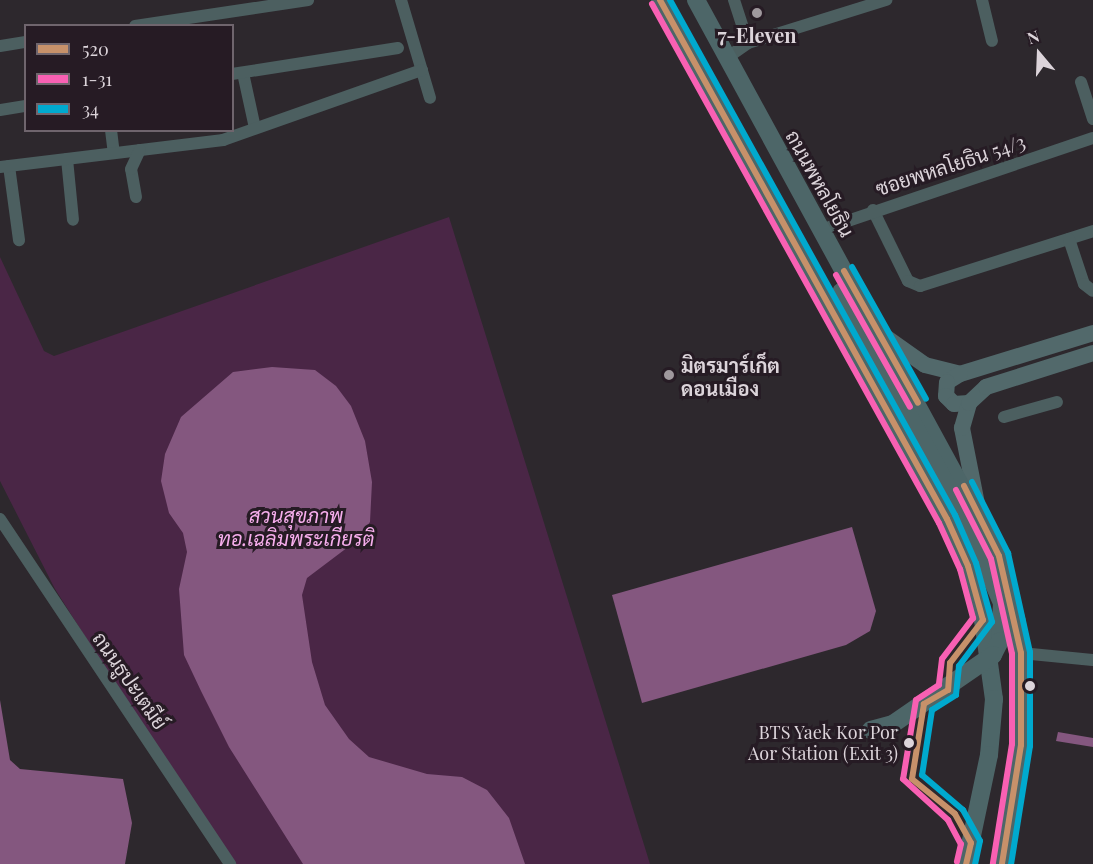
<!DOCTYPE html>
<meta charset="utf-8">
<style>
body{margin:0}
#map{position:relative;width:1093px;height:864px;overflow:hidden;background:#2d282d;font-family:"Playfair Display",Sarabun,serif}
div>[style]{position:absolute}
.green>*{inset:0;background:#4a2646}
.water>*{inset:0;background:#84577f}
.street>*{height:12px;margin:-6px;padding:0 6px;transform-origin:6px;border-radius:6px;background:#4c5f60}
.secondary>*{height:16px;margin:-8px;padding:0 8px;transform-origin:8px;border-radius:8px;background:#52696b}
.primary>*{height:18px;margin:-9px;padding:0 9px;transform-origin:9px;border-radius:9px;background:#4d6668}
.primary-bridge>*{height:18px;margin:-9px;padding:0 9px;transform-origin:9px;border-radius:9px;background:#4d6668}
.bus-1>*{height:6px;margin:-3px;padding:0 3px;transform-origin:3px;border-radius:3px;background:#c7916a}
.bus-2>*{height:6px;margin:-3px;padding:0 3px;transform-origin:3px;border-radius:3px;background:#f860b3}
.bus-3>*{height:6px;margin:-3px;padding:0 3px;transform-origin:3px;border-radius:3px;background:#00a9ce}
.dots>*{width:16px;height:16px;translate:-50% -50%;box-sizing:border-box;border:3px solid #261b24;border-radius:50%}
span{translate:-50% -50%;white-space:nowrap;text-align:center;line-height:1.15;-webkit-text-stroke:6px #261b24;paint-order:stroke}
.bus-label{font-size:18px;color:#dcd4da}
.right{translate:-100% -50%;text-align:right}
.poi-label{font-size:20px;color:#dcd4da;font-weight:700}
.left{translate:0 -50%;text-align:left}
.street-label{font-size:20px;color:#dcd4da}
.park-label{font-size:20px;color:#f7aeed;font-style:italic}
.legend{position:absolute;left:24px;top:24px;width:210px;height:108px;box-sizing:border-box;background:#261b24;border:2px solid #6f656d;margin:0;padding:8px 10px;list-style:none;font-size:18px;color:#dcd4da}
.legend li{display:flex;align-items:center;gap:12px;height:30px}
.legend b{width:30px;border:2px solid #6f656d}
.north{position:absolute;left:1009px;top:24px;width:60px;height:60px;-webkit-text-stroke:4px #261b24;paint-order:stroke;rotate:341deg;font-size:16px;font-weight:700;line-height:24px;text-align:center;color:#dcd4da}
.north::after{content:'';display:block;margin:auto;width:21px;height:27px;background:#dcd4da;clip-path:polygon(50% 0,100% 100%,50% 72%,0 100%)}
</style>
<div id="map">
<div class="green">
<i style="clip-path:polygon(449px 217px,650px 864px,229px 864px,55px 589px,0 481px,0 257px,44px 351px,54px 356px)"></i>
</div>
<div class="water">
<i style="clip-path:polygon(272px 367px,315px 370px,336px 386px,351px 406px,365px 441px,372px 482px,370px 522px,356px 541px,307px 578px,302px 595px,312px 662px,325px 705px,349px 739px,369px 757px,427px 774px,462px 777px,487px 790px,509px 818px,525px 864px,303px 864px,229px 747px,201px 691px,184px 655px,179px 589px,187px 552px,183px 533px,169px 513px,161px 481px,165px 454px,181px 417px,233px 372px)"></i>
<i style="clip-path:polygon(852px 527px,876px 611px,870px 631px,846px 645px,642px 703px,612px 595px)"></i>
<i style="clip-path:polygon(0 700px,10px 760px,20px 769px,123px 779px,132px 823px,125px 864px,0 864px)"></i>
<i style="clip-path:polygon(1058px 732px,1093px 738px,1093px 747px,1056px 741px)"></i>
</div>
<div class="street">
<i style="left:401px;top:0;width:102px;rotate:73.5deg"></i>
<i style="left:734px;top:0;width:45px;rotate:72deg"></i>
<i style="left:982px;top:0;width:42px;rotate:76.3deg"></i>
<i style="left:135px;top:26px;width:175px;rotate:-8.5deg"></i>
<i style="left:0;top:46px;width:26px;rotate:-9deg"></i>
<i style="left:728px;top:57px;width:24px;rotate:-35deg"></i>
<i style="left:748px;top:43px;width:145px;rotate:-17.3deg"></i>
<i style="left:243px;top:73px;width:56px;rotate:77.7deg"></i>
<i style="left:232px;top:74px;width:168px;rotate:-8.9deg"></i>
<i style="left:1081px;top:82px;width:39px;rotate:72deg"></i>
<i style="left:0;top:110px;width:26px;rotate:-9deg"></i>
<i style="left:111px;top:130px;width:23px;rotate:83deg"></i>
<i style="left:67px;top:159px;width:61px;rotate:84.4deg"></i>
<i style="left:9px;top:166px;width:75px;rotate:82.3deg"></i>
<i style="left:0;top:167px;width:225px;rotate:-6.9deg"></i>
<i style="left:223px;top:140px;width:211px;rotate:-19.4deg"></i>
<i style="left:136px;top:197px;width:28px;rotate:-100deg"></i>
<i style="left:131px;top:169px;width:21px;rotate:-65deg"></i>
<i style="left:873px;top:210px;width:79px;rotate:63.8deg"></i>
<i style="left:908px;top:281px;width:13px;rotate:23deg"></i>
<i style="left:920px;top:286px;width:182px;rotate:-17.6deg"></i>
<i style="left:821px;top:230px;width:287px;rotate:-18.7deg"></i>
<i style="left:1069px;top:239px;width:47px;rotate:71.6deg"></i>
<i style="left:1084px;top:284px;width:11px;rotate:38deg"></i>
<i style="left:1004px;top:417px;width:55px;rotate:-15.8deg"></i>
<i style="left:0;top:519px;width:415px;rotate:56.3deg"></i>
<i style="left:1021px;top:653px;width:72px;rotate:5.6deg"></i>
</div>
<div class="secondary">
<i style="left:880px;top:333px;width:55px;rotate:35.4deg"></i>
<i style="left:925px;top:365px;width:36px;rotate:14deg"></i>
<i style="left:960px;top:374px;width:139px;rotate:-17.1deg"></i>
<i style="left:960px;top:374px;width:15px;rotate:148deg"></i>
<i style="left:947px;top:382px;width:14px;rotate:94deg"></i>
<i style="left:946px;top:396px;width:11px;rotate:45deg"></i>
<i style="left:954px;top:404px;width:15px;rotate:-4deg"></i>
<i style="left:979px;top:514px;width:88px;rotate:-101.2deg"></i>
<i style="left:962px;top:428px;width:26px;rotate:-74deg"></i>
<i style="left:969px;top:403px;width:23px;rotate:-43deg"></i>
<i style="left:986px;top:387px;width:112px;rotate:-17.6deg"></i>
</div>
<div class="primary">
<i style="left:660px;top:0;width:593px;rotate:61.06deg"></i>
<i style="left:947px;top:519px;width:51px;rotate:65.9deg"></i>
<i style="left:968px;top:566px;width:56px;rotate:74.5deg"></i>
<i style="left:983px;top:620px;width:80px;rotate:82.1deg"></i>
<i style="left:994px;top:699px;width:56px;rotate:95.1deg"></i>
<i style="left:989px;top:755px;width:111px;rotate:101.9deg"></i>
<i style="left:696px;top:0;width:633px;rotate:61.41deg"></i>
<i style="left:999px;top:556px;width:68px;rotate:74.7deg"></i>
<i style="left:1017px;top:622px;width:97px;rotate:86.5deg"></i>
<i style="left:1023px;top:719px;width:147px;rotate:98.2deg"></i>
</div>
<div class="primary-bridge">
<i style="left:841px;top:292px;width:267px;rotate:61.3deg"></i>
<i style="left:969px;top:526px;width:84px;rotate:66.8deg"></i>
<i style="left:1002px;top:603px;width:38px;rotate:93deg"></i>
<i style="left:1000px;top:641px;width:16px;rotate:117deg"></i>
<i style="left:993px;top:655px;width:121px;rotate:145.4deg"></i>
<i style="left:893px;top:724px;width:23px;rotate:165deg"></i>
</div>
<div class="bus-1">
<i style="left:660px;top:0;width:593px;rotate:61.06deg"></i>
<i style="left:947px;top:519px;width:51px;rotate:65.9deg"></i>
<i style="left:968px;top:566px;width:56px;rotate:74.5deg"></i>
<i style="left:983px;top:620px;width:54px;rotate:127.5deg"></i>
<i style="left:950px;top:663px;width:27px;rotate:94deg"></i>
<i style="left:948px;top:690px;width:28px;rotate:150deg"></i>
<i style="left:924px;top:704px;width:76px;rotate:99.1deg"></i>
<i style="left:912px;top:779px;width:55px;rotate:39.1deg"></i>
<i style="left:955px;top:814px;width:33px;rotate:61deg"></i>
<i style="left:971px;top:843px;width:22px;rotate:103deg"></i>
<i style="left:844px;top:271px;width:151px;rotate:60.7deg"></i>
<i style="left:964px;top:486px;width:78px;rotate:63.4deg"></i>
<i style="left:999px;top:556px;width:99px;rotate:77.2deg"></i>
<i style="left:1021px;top:653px;width:92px;rotate:90deg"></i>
<i style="left:1021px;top:745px;width:121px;rotate:99.1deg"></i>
</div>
<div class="bus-2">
<i style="left:652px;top:4px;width:593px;rotate:61.06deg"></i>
<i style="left:939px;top:523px;width:51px;rotate:65.5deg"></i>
<i style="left:960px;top:569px;width:51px;rotate:75.1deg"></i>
<i style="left:973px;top:618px;width:51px;rotate:127.1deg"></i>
<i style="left:942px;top:659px;width:26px;rotate:97deg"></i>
<i style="left:939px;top:685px;width:27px;rotate:147deg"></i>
<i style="left:916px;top:700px;width:80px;rotate:99.3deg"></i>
<i style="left:903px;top:779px;width:61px;rotate:42.3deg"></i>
<i style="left:948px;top:820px;width:27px;rotate:62deg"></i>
<i style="left:961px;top:844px;width:18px;rotate:103deg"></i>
<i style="left:836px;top:275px;width:151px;rotate:60.7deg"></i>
<i style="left:956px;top:490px;width:77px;rotate:63.1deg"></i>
<i style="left:991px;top:559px;width:97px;rotate:77.5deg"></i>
<i style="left:1012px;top:654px;width:90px;rotate:90deg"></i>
<i style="left:1012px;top:744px;width:121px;rotate:99.1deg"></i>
</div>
<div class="bus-3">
<i style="left:670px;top:0;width:589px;rotate:61.04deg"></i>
<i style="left:955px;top:515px;width:52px;rotate:66.4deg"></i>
<i style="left:976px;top:563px;width:61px;rotate:74.8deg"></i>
<i style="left:992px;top:622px;width:55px;rotate:126.9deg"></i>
<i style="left:959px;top:666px;width:29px;rotate:96deg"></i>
<i style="left:956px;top:695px;width:28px;rotate:148deg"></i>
<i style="left:932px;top:710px;width:66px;rotate:98.7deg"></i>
<i style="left:922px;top:775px;width:54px;rotate:40.5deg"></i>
<i style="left:963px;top:810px;width:35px;rotate:61deg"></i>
<i style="left:980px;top:841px;width:24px;rotate:102deg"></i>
<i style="left:852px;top:267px;width:151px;rotate:60.7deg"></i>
<i style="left:972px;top:482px;width:80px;rotate:63.1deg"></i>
<i style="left:1008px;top:553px;width:101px;rotate:77.5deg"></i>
<i style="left:1030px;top:652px;width:94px;rotate:90deg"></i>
<i style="left:1030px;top:746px;width:120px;rotate:99.1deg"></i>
</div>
<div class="dots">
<i style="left:757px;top:13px;background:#9f989d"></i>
<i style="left:669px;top:375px;background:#9f989d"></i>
<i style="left:1030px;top:686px;background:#dcd4da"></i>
<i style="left:909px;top:743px;background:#dcd4da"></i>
</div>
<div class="bus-label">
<span class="right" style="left:898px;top:743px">BTS Yaek Kor Por<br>Aor Station (Exit 3)</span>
</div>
<div class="poi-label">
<span style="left:757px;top:34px">7-Eleven</span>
<span class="left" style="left:681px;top:376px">มิตรมาร์เก็ต<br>ดอนเมือง</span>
</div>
<div class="street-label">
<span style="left:950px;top:164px;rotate:-18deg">ซอยพหลโยธิน 54/3</span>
<span style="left:821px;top:183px;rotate:61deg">ถนนพหลโยธิน</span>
<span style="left:131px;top:680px;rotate:55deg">ถนนธูปะเตมีย์</span>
</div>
<div class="park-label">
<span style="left:296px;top:526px">สวนสุขภาพ<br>ทอ.เฉลิมพระเกียรติ</span>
</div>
<ul class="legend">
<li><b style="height:8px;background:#c7916a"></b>520</li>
<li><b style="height:8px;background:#f860b3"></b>1-31</li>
<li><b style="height:8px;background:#00a9ce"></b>34</li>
</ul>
<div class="north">N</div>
</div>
